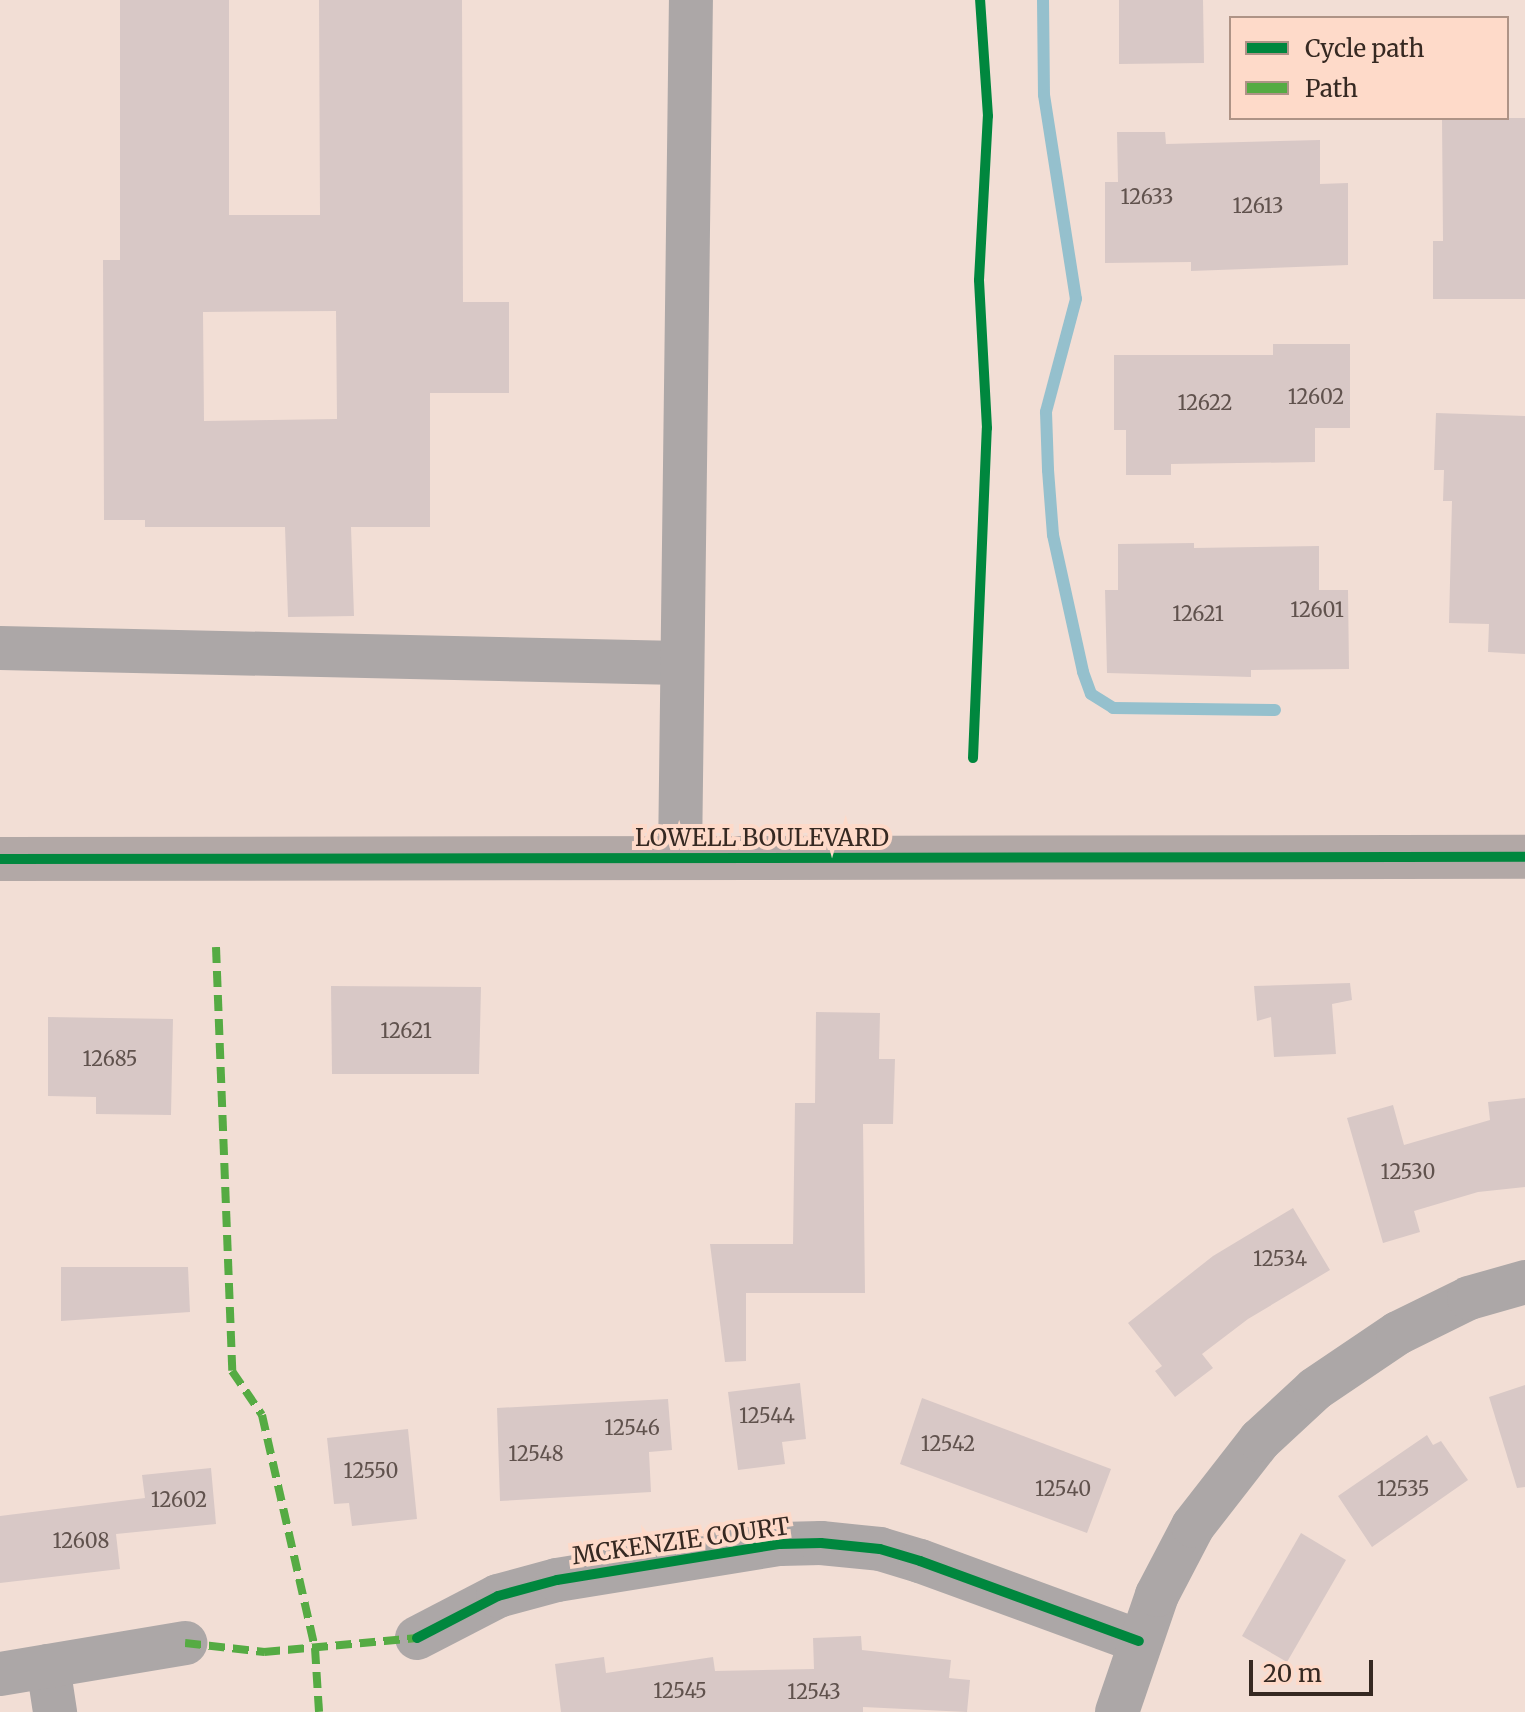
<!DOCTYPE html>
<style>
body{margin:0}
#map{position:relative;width:1525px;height:1712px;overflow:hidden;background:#f2ded5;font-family:Merriweather,serif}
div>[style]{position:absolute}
.stream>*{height:12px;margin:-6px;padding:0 6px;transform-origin:6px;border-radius:6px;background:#95c0cd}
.building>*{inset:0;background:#d8c8c6}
.minor>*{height:44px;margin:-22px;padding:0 22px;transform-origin:22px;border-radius:22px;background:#aca7a7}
.major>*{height:44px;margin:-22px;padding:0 22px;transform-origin:22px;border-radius:22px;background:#b2a8a6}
.quiet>*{height:8px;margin-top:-4px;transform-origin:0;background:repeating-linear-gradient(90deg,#55ab43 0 16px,transparent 0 24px)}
.cycleway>*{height:10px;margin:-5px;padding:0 5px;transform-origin:5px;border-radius:5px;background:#00873e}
span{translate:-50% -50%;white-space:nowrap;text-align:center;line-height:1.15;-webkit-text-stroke:8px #fedac9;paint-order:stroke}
.number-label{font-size:20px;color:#60524d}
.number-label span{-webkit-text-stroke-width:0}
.street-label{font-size:24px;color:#362922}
.legend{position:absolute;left:1229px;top:16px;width:280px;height:104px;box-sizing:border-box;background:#fedac9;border:2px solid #ae9386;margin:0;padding:10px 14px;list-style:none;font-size:24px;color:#362922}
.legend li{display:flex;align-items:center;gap:16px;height:40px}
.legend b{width:40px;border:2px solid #ae9386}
.scale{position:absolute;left:1249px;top:1660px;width:124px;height:36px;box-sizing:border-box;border:4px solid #362922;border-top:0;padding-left:10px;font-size:24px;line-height:28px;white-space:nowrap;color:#362922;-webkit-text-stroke:6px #fedac9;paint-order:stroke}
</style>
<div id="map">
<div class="stream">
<i style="left:1043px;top:0;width:95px;rotate:89.4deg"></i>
<i style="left:1044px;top:95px;width:206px;rotate:81.1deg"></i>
<i style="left:1076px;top:299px;width:117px;rotate:104.9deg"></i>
<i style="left:1046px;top:412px;width:58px;rotate:88deg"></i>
<i style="left:1048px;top:470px;width:65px;rotate:85.6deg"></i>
<i style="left:1053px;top:535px;width:140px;rotate:77.6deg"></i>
<i style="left:1083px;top:672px;width:23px;rotate:70deg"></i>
<i style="left:1091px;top:694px;width:26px;rotate:32deg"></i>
<i style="left:1113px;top:708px;width:162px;rotate:0.7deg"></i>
</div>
<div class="building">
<i style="clip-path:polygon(evenodd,120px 0,229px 0,229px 215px,320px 215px,319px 0,462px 0,463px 302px,509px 302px,509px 393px,430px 393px,430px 527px,351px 527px,354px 616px,288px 617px,285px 527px,145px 527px,145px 520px,104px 520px,103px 260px,120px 260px,120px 0,336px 311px,337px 419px,204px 421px,203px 312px,336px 311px)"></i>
<i style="clip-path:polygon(1119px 0,1203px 0,1204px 63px,1119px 64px)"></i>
<i style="clip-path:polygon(1442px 118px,1525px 118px,1525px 299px,1433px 299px,1433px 241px,1443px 241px)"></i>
<i style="clip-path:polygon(1117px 132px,1165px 132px,1166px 144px,1320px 140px,1320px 184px,1348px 183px,1348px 265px,1191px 271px,1191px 262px,1105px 263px,1105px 182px,1118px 182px)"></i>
<i style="clip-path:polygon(1273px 344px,1350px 344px,1350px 428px,1315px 428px,1315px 462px,1171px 464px,1171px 475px,1126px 475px,1126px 430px,1114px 430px,1114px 355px,1273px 355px)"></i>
<i style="clip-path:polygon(1436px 413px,1525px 416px,1525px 654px,1488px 652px,1489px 624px,1449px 623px,1452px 501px,1443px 501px,1444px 470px,1434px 470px)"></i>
<i style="clip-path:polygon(1194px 543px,1194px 548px,1319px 546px,1319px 590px,1348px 590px,1349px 669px,1251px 670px,1251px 677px,1107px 673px,1105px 590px,1118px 590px,1118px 544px)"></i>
<i style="clip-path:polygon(1350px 983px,1352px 1000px,1332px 1004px,1336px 1054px,1274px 1057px,1271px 1017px,1257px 1021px,1254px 986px)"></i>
<i style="clip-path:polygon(331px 986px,481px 987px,479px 1074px,332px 1074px)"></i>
<i style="clip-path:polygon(816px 1012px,880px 1013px,879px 1059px,895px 1059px,893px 1124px,863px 1124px,865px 1293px,746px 1293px,746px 1361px,725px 1362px,710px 1244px,793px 1244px,795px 1103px,815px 1103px)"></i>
<i style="clip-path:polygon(48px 1017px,173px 1019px,171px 1115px,96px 1114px,96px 1097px,48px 1096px)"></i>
<i style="clip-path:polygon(1525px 1098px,1525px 1187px,1478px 1192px,1414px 1211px,1420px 1232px,1383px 1243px,1347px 1118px,1393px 1105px,1404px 1145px,1490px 1120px,1488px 1102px)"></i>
<i style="clip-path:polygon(1293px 1208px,1330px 1270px,1248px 1319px,1202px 1354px,1213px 1368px,1175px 1397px,1155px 1371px,1162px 1366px,1128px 1323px,1213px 1256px)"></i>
<i style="clip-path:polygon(61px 1267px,188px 1267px,190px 1312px,61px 1321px)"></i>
<i style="clip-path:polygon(800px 1383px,806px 1439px,782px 1442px,785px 1464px,738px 1470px,728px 1392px)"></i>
<i style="clip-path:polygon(1525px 1385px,1525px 1487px,1517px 1488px,1489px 1397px)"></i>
<i style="clip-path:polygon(922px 1398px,1111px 1469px,1087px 1533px,900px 1464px)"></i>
<i style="clip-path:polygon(668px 1399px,672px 1450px,649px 1452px,651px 1492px,500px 1501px,497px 1408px)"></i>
<i style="clip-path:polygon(408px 1429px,417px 1519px,352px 1526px,349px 1503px,334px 1504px,327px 1438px)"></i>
<i style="clip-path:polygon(1427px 1435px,1433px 1445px,1441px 1441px,1468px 1480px,1372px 1547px,1338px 1496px)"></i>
<i style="clip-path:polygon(211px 1468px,216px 1524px,116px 1534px,120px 1569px,0 1583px,0 1516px,145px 1498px,142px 1475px)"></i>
<i style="clip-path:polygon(1301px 1533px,1346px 1560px,1287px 1662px,1242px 1636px)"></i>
<i style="clip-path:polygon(861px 1636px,862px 1650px,951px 1660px,949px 1678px,970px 1680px,967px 1712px,863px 1707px,863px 1712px,561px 1712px,555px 1664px,604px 1657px,606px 1673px,713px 1657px,715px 1671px,814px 1669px,813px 1638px)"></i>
</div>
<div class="minor">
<i style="left:0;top:648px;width:680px;rotate:1.26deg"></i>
<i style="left:680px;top:858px;width:858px;rotate:-89.27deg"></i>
<i style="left:417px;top:1638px;width:91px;rotate:-27.4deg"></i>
<i style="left:498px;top:1596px;width:61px;rotate:-15.2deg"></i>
<i style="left:557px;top:1580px;width:226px;rotate:-9.2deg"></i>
<i style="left:780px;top:1544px;width:41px;rotate:-1.4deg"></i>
<i style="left:821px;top:1543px;width:59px;rotate:5.8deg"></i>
<i style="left:880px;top:1549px;width:42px;rotate:16.7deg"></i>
<i style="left:920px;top:1561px;width:233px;rotate:20.1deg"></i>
<i style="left:48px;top:1666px;width:47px;rotate:81.3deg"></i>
<i style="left:0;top:1674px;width:188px;rotate:-9.5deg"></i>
<i style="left:1117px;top:1712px;width:124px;rotate:-71.1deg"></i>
<i style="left:1157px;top:1595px;width:78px;rotate:-62.4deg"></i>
<i style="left:1193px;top:1526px;width:109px;rotate:-52.1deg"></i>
<i style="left:1260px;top:1440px;width:75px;rotate:-42.8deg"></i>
<i style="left:1315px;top:1389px;width:100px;rotate:-34deg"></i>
<i style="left:1398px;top:1333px;width:79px;rotate:-26.2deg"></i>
<i style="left:1469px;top:1298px;width:58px;rotate:-15.9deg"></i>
</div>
<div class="major">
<i style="left:0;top:859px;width:1525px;rotate:-0.08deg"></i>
</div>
<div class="quiet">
<i style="left:216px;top:947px;width:424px;rotate:87.8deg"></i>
<i style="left:232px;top:1371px;width:53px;rotate:55.7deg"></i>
<i style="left:262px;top:1415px;width:239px;rotate:77.2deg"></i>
<i style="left:315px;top:1648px;width:64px;rotate:86.4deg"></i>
<i style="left:185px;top:1643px;width:80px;rotate:6.5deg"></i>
<i style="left:264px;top:1652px;width:154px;rotate:-5.2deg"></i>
</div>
<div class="cycleway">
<i style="left:973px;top:758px;width:330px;rotate:-87.6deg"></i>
<i style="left:987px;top:428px;width:148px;rotate:-93.1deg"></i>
<i style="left:979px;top:280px;width:164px;rotate:-86.9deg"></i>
<i style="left:988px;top:116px;width:116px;rotate:-93.9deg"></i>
<i style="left:0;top:859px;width:1525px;rotate:-0.08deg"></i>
<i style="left:417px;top:1638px;width:91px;rotate:-27.4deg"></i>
<i style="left:498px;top:1596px;width:61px;rotate:-15.2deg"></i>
<i style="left:557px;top:1580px;width:226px;rotate:-9.2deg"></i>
<i style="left:780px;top:1544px;width:41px;rotate:-1.4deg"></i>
<i style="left:821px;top:1543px;width:59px;rotate:5.8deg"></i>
<i style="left:880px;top:1549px;width:42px;rotate:16.7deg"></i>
<i style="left:920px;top:1561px;width:233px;rotate:20.1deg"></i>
</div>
<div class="number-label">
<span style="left:1147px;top:196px">12633</span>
<span style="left:1258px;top:205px">12613</span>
<span style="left:1316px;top:396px">12602</span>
<span style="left:1205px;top:402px">12622</span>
<span style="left:1317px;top:609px">12601</span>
<span style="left:1198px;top:613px">12621</span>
<span style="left:406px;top:1030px">12621</span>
<span style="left:110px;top:1058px">12685</span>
<span style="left:1408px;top:1171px">12530</span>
<span style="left:1280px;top:1258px">12534</span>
<span style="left:767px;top:1415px">12544</span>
<span style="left:632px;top:1427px">12546</span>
<span style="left:948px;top:1443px">12542</span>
<span style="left:536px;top:1453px">12548</span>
<span style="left:371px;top:1470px">12550</span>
<span style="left:1063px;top:1488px">12540</span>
<span style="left:1403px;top:1488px">12535</span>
<span style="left:179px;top:1499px">12602</span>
<span style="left:81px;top:1540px">12608</span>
<span style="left:680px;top:1690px">12545</span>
<span style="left:814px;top:1691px">12543</span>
</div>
<div class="street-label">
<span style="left:762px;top:838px">LOWELL BOULEVARD</span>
<span style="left:681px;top:1541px;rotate:-8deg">MCKENZIE COURT</span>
</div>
<ul class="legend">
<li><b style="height:10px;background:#00873e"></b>Cycle path</li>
<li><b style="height:10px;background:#55ab43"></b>Path</li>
</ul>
<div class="scale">20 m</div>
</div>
